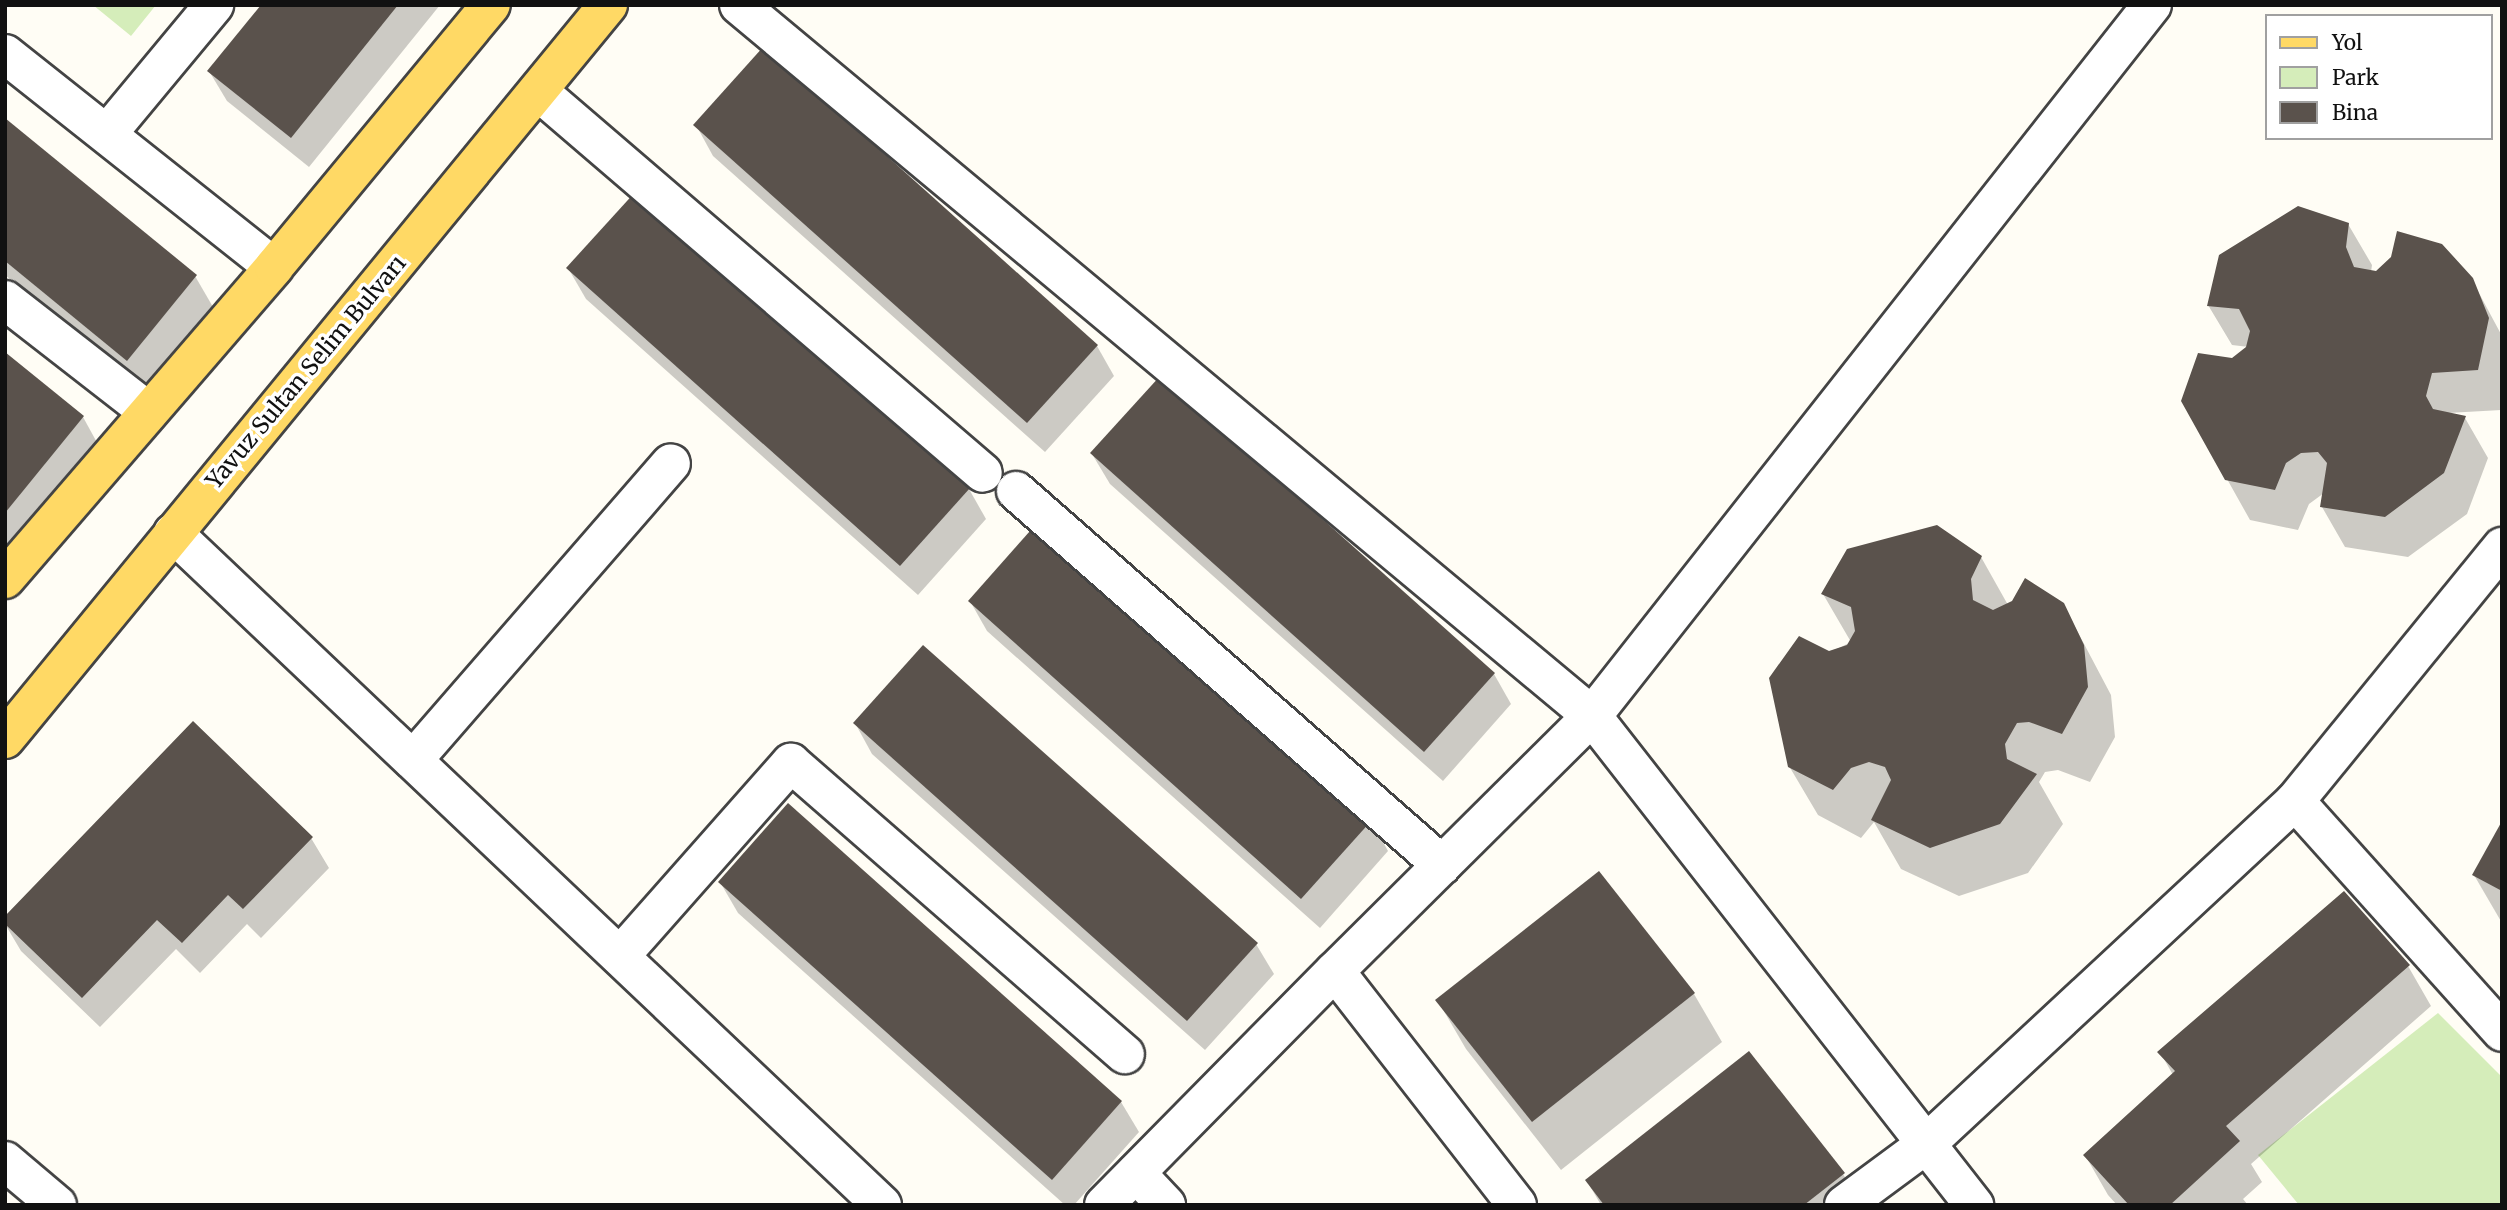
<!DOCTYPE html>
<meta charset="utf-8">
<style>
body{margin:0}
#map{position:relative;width:2507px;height:1210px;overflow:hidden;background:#fffdf5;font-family:Merriweather,serif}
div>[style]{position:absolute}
.green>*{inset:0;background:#d5edba}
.shadow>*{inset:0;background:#0003}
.building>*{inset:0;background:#5a524c}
.roads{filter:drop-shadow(2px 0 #444) drop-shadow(-2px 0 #444) drop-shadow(0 2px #444) drop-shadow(0 -2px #444)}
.minor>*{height:38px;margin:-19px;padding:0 19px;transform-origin:19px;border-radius:19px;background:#fff}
.major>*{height:38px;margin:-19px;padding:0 19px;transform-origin:19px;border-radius:19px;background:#ffd965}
span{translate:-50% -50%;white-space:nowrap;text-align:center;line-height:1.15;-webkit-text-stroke:7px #fff;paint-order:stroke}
.street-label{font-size:23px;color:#111}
.frame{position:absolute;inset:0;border:7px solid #111;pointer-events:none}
.legend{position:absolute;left:2265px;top:14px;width:228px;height:126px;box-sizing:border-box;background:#fff;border:2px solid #a0a0a0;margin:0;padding:9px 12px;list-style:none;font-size:21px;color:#111}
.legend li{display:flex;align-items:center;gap:14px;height:35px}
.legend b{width:35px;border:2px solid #a0a0a0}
</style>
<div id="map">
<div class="green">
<i style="clip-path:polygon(93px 5px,156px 5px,131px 36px)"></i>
<i style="clip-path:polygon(2438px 1013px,2502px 1077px,2502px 1205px,2299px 1205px,2258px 1155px)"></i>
</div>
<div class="shadow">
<i style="clip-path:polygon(263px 5px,440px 5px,309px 167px,227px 101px,209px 71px)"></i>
<i style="clip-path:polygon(5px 120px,195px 276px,213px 307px,145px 390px,5px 275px)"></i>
<i style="clip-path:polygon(696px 125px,1097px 346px,1114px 376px,1045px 452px,713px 156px)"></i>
<i style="clip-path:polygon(2348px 224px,2372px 265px,2371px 272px,2472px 280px,2502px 336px,2501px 410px,2448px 413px,2465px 418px,2488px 458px,2467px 514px,2408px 557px,2345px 547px,2322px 507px,2324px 493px,2309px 504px,2298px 530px,2250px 520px,2227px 479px,2232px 359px,2249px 347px,2232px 345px,2208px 305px)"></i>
<i style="clip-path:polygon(568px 268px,969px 489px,986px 519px,918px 595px,586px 299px)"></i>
<i style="clip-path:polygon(5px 354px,83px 417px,100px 448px,5px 564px)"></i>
<i style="clip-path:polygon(1092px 454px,1494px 674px,1511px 704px,1443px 781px,1110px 484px)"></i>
<i style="clip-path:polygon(1981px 557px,2008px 605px,2063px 604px,2111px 695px,2115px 737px,2090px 782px,2058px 770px,2045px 772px,2039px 782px,2063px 824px,2028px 873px,1959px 896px,1901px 869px,1874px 822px,1861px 838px,1818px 815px,1789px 766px,1829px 653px,1851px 642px,1823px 594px)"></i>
<i style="clip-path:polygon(970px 601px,1371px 821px,1388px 851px,1320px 928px,987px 631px)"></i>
<i style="clip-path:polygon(855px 723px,1256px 944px,1274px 974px,1205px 1050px,872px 754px)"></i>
<i style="clip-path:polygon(788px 806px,1121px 1102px,1139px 1132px,1074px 1205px,1065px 1205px,738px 913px,720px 882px)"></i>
<i style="clip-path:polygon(2502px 824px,2502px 923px,2474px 875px)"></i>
<i style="clip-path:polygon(311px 838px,329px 868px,261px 938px,247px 924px,200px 973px,176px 949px,100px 1027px,21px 951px,5px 924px,5px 918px)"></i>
<i style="clip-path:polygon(2408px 966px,2431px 1006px,2251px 1164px,2262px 1182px,2243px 1199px,2248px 1205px,2117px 1205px,2108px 1195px,2085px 1155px,2173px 1075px,2160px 1052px)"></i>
<i style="clip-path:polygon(1694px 994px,1722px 1042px,1561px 1170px,1466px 1049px,1438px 1001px)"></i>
<i style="clip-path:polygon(1843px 1174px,1861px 1205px,1601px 1205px,1587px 1181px)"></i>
</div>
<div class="building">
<i style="clip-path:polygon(261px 5px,398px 5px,291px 138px,207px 71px)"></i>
<i style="clip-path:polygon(764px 46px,1098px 345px,1027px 423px,693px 125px)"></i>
<i style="clip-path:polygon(5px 118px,197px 275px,127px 361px,5px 261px)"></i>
<i style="clip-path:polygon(637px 190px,970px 488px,900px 566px,566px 268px)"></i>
<i style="clip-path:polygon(2298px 206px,2349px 223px,2346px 247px,2354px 267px,2376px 271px,2391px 257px,2397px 231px,2442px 244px,2473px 278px,2489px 318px,2478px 370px,2432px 373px,2426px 396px,2433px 409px,2466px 416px,2444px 473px,2385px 517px,2320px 507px,2327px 463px,2318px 452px,2301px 453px,2286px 463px,2275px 490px,2225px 480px,2181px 401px,2198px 353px,2232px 358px,2246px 347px,2250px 331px,2239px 309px,2207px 306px,2219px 255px)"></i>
<i style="clip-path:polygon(5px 352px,84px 416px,5px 513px)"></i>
<i style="clip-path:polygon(1161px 375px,1495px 673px,1424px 752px,1090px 453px)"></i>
<i style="clip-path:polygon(1038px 522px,1372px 820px,1301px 899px,968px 601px)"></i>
<i style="clip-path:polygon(1937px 525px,1982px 556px,1971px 579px,1973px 600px,1993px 610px,2012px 601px,2025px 578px,2064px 603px,2084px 645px,2088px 687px,2062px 734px,2029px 722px,2017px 723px,2005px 744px,2007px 759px,2037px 774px,2000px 824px,1930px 848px,1871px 820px,1891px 780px,1885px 767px,1869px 762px,1851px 768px,1833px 790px,1788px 767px,1769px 678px,1799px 636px,1829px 651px,1847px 645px,1855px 631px,1851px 607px,1821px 594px,1847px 549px)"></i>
<i style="clip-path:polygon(923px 645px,1258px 943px,1187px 1021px,853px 723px)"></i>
<i style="clip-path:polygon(193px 721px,313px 837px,243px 909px,228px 895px,182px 943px,157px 920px,82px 998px,5px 924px,5px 916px)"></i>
<i style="clip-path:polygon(788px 803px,1122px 1101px,1052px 1180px,718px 882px)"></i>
<i style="clip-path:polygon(2502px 821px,2502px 891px,2472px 875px)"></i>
<i style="clip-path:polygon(1599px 871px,1695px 993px,1532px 1122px,1435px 1000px)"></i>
<i style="clip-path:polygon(2344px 891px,2410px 965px,2226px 1126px,2240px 1141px,2170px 1205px,2129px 1205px,2083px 1155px,2175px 1071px,2157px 1052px)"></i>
<i style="clip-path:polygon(1749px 1051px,1845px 1173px,1804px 1205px,1604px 1205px,1585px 1180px)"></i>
</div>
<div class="roads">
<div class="minor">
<i style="left:739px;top:5px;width:1110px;rotate:39.81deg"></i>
<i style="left:1592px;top:716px;width:905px;rotate:-51.78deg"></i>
<i style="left:5px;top:54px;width:343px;rotate:38.4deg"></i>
<i style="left:538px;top:91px;width:586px;rotate:40.64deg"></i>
<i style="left:107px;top:134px;width:168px;rotate:-50.3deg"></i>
<i style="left:5px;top:300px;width:182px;rotate:37.9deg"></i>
<i style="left:1016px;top:491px;width:567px;rotate:41.28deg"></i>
<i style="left:173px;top:533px;width:977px;rotate:43.47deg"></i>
<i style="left:413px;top:760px;width:393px;rotate:-49deg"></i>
<i style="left:2295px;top:801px;width:310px;rotate:48.1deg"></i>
<i style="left:620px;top:956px;width:258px;rotate:-48.5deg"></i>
<i style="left:791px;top:763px;width:443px;rotate:41.1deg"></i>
<i style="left:5px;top:1161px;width:68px;rotate:40.2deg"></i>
<i style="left:1136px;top:1173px;width:44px;rotate:46.8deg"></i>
<i style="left:1104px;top:1205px;width:329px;rotate:-45.4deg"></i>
<i style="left:1517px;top:1205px;width:296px;rotate:-127.9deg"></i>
<i style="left:1335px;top:971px;width:362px;rotate:-44.8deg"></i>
<i style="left:1592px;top:716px;width:621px;rotate:52deg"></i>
<i style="left:1844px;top:1205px;width:101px;rotate:-36.5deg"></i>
<i style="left:1925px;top:1145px;width:505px;rotate:-42.91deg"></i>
<i style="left:2295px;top:801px;width:328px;rotate:-50.8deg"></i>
</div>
<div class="major">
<i style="left:5px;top:579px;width:412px;rotate:-49.2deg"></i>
<i style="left:274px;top:267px;width:340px;rotate:-50.4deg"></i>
<i style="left:5px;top:739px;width:950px;rotate:-50.6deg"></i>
</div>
</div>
<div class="street-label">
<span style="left:306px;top:372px;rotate:-50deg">Yavuz Sultan Selim Bulvarı</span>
</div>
<div class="frame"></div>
<ul class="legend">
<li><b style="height:9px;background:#ffd965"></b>Yol</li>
<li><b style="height:19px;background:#d5edba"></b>Park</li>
<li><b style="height:19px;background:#5a524c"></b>Bina</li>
</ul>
</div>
